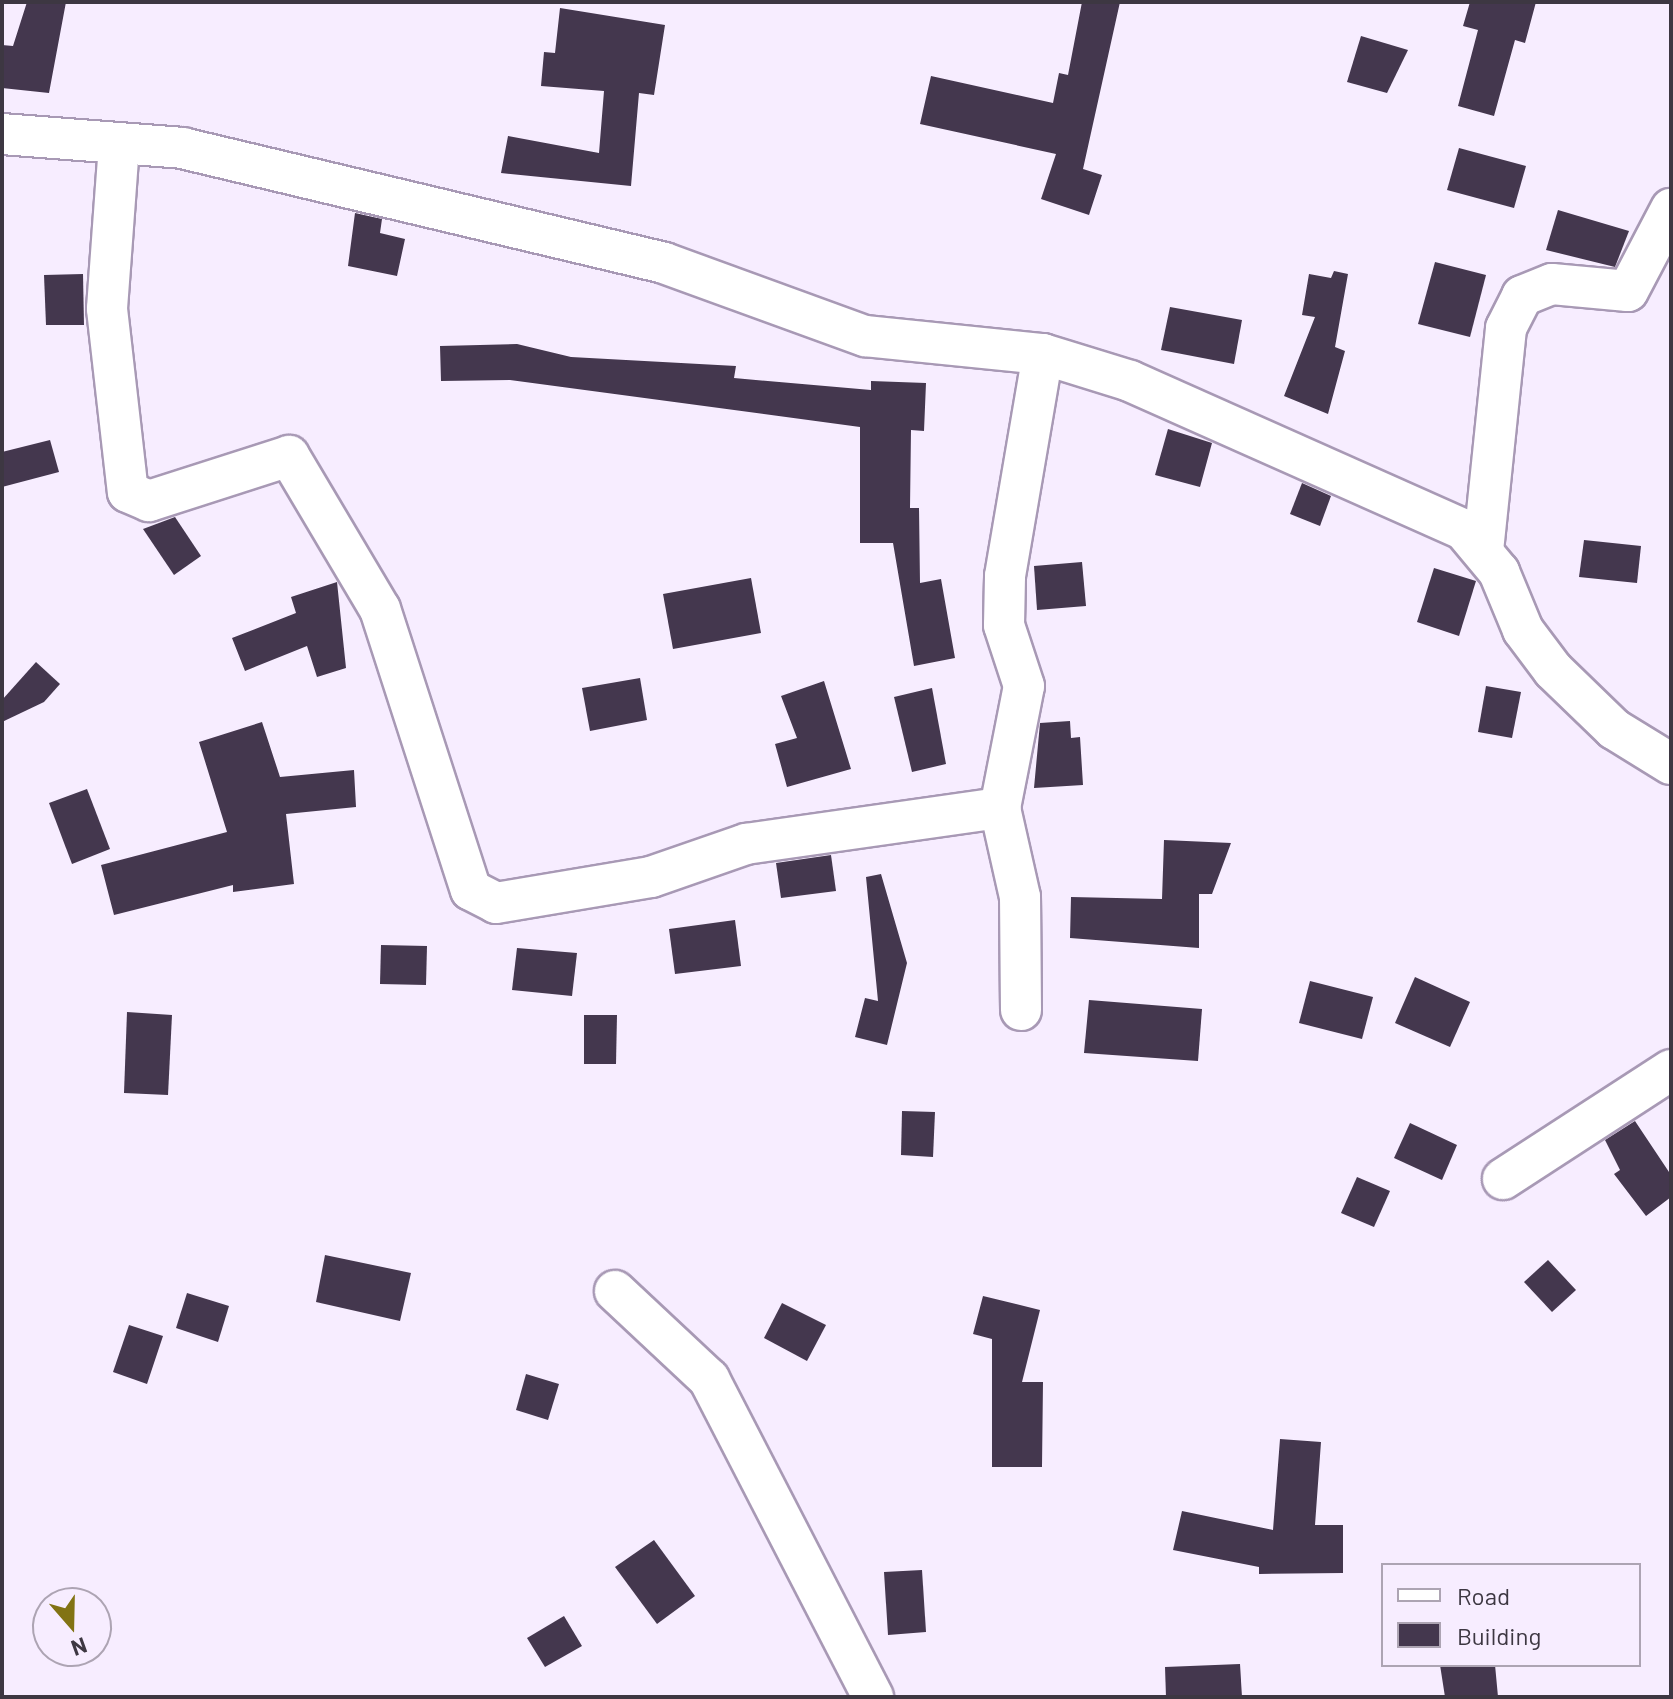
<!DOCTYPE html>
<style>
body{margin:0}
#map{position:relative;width:1673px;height:1699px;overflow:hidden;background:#f7edff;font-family:Barlow,sans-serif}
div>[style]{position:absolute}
.building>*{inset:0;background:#44374e}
.roads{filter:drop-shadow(2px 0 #a899b5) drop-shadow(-2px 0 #a899b5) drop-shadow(0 2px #a899b5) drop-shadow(0 -2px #a899b5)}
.minor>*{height:40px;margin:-20px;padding:0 20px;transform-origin:20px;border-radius:20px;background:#fff}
span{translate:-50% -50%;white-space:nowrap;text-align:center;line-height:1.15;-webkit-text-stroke:8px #f7edff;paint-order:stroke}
.frame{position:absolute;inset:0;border:4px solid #3d3742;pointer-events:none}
.legend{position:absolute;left:1381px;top:1563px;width:260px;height:104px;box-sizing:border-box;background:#f7edff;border:2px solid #ada4b3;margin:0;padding:10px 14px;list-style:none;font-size:24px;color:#3d3742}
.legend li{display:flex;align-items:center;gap:16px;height:40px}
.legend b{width:40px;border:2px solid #ada4b3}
.north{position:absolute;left:32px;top:1587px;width:80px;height:80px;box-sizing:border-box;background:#f7edff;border:2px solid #ada4b3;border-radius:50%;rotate:160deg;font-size:22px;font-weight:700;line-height:32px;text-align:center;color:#3d3742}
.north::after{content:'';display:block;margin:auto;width:28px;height:36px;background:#827314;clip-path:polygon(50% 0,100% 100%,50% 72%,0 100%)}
</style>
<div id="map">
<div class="building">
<i style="clip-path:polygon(27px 2px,66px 2px,49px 93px,2px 88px,2px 45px,13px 46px)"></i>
<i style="clip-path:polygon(1082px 2px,1120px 2px,1083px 169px,1102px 175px,1089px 215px,1041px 199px,1056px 154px,920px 124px,931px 76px,1053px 103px,1059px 73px,1068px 75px)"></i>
<i style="clip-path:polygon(1470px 2px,1536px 2px,1525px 43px,1515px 40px,1494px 116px,1458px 106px,1478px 30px,1463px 26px)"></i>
<i style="clip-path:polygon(560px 8px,665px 25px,654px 95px,639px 93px,631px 186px,501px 173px,508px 136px,599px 153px,604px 91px,541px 86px,544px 52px,555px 53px)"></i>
<i style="clip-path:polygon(1361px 36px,1408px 50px,1387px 93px,1347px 82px)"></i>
<i style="clip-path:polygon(1459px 148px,1526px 166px,1514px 208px,1447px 190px)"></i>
<i style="clip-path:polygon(1558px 210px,1629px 231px,1615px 267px,1546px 250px)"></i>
<i style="clip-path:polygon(355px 213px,382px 219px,380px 233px,405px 239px,397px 276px,348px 266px)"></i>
<i style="clip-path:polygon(1435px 262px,1486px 275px,1470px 337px,1418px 324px)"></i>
<i style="clip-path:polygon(1334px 271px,1348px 274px,1335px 347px,1345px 351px,1328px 414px,1284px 396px,1315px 317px,1302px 315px,1309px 274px,1331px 278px)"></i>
<i style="clip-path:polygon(83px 274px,84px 325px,46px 325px,44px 275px)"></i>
<i style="clip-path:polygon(1170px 307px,1242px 320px,1234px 364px,1161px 350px)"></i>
<i style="clip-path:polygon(517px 344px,571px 357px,736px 366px,734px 378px,871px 390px,871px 381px,926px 383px,924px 431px,911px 430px,910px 508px,919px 508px,920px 583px,941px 579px,955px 658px,914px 666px,893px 543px,860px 543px,860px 427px,510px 380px,441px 381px,440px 346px)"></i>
<i style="clip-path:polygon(1168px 429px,1212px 443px,1200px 487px,1155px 475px)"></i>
<i style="clip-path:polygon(50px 440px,59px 472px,2px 487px,2px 452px)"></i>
<i style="clip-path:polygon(1302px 483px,1331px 496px,1320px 526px,1290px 514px)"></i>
<i style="clip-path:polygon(175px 517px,201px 556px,174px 575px,143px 529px)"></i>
<i style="clip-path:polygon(1584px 540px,1641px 546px,1637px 583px,1579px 577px)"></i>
<i style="clip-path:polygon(1082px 562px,1086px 606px,1037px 610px,1034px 566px)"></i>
<i style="clip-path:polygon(1434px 568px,1476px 581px,1459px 636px,1417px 622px)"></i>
<i style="clip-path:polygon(751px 578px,761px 633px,673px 649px,663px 594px)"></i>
<i style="clip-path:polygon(337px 582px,346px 668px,317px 677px,307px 646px,245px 671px,232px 638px,296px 613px,291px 597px)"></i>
<i style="clip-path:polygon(36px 662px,60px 684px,44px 702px,2px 722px,2px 700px)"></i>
<i style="clip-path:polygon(640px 678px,647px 720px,590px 731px,582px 688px)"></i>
<i style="clip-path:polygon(824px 681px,851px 769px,787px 787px,775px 744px,797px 738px,781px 696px)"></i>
<i style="clip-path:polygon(1486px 686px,1521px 692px,1512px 738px,1478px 732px)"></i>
<i style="clip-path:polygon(932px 688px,946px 764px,912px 772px,894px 697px)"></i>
<i style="clip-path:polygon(1070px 721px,1071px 738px,1080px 737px,1083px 785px,1034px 788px,1040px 723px)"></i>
<i style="clip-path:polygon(262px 722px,280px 777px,354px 770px,356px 807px,286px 814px,294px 884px,233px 892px,233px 885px,114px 915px,101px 865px,227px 832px,199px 742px)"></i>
<i style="clip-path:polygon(87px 789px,110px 849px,72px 864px,49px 803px)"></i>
<i style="clip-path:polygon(1164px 840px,1231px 843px,1212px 894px,1199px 894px,1199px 948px,1070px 938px,1071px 897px,1162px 899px)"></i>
<i style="clip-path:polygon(831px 855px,836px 891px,781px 898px,776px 863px)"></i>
<i style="clip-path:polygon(881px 874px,907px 963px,887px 1045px,855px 1037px,865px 998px,878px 1001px,866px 877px)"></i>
<i style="clip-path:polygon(735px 920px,741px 966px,675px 974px,669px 929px)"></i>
<i style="clip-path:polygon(381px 945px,427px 946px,426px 985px,380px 984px)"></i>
<i style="clip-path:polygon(517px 948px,577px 953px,572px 996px,512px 990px)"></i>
<i style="clip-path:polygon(1415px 977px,1470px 1002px,1450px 1047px,1395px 1023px)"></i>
<i style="clip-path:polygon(1310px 981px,1373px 997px,1362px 1039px,1299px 1023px)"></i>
<i style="clip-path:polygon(1089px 1000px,1202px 1009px,1198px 1061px,1084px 1053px)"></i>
<i style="clip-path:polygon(127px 1012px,172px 1015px,168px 1095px,124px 1093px)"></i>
<i style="clip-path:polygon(584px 1015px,617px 1015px,616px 1064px,584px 1064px)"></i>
<i style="clip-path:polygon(902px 1111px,935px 1112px,933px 1157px,901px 1155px)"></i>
<i style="clip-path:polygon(1635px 1121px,1671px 1175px,1671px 1197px,1646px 1216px,1614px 1174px,1620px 1170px,1605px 1140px)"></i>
<i style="clip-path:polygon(1410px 1123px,1457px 1145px,1442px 1180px,1394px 1158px)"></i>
<i style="clip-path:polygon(1357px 1177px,1390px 1191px,1374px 1227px,1341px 1213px)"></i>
<i style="clip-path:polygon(325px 1255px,411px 1273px,400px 1321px,316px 1302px)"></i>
<i style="clip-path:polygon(1548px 1260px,1576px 1290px,1552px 1312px,1524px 1282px)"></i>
<i style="clip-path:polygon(187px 1293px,229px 1306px,218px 1342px,176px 1328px)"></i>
<i style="clip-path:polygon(983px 1296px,1040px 1310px,1022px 1382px,1043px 1382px,1042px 1467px,992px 1467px,992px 1339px,973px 1334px)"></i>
<i style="clip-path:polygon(782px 1303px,826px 1325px,807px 1361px,764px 1338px)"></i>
<i style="clip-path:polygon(129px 1325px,163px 1336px,147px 1384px,113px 1372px)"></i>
<i style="clip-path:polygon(526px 1374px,559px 1384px,548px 1420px,516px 1410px)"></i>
<i style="clip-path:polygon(1280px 1439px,1321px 1442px,1315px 1525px,1343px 1525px,1343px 1573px,1259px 1574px,1259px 1567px,1173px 1550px,1182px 1511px,1273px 1530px)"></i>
<i style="clip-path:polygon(654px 1540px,695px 1596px,657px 1624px,615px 1567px)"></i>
<i style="clip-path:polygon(922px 1570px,926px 1632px,888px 1635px,884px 1572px)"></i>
<i style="clip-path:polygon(564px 1616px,582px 1646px,545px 1667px,527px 1638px)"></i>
<i style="clip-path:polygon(1240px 1664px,1242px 1697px,1166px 1697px,1165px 1667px)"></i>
<i style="clip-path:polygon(1440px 1665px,1495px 1665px,1498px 1697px,1445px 1697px)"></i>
</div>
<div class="roads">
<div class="minor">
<i style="left:2px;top:134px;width:181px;rotate:4.4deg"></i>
<i style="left:182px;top:148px;width:496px;rotate:13.4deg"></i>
<i style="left:664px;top:263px;width:214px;rotate:20deg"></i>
<i style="left:865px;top:336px;width:179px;rotate:5.8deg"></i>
<i style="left:1043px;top:354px;width:91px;rotate:17.2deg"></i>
<i style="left:1130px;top:381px;width:366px;rotate:24deg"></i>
<i style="left:1464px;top:530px;width:55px;rotate:50.2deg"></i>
<i style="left:1499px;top:572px;width:63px;rotate:67.5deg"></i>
<i style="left:1523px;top:630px;width:50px;rotate:53.1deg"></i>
<i style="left:1553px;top:670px;width:85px;rotate:44deg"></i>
<i style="left:1614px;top:729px;width:67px;rotate:31.6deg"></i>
<i style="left:119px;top:145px;width:164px;rotate:94.2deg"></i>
<i style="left:107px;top:309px;width:184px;rotate:83.5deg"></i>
<i style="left:128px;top:492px;width:23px;rotate:23deg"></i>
<i style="left:149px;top:501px;width:147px;rotate:-17.8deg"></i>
<i style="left:289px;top:456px;width:178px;rotate:59.3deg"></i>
<i style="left:380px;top:609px;width:295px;rotate:72.1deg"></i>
<i style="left:471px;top:890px;width:28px;rotate:27deg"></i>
<i style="left:496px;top:903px;width:157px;rotate:-9.5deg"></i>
<i style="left:651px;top:877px;width:101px;rotate:-19.2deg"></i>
<i style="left:746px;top:844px;width:257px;rotate:-8.1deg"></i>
<i style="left:1483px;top:551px;width:224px;rotate:-84.1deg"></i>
<i style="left:1506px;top:328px;width:36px;rotate:-63deg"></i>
<i style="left:1522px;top:296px;width:32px;rotate:-22deg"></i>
<i style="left:1552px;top:284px;width:76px;rotate:5.3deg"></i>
<i style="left:1628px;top:291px;width:93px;rotate:-62.3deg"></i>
<i style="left:1021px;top:1010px;width:113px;rotate:-90.5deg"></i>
<i style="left:1020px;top:897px;width:91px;rotate:-102.7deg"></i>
<i style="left:1000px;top:808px;width:124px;rotate:-78.9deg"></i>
<i style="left:1024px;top:686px;width:64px;rotate:-108.2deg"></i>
<i style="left:1004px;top:625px;width:49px;rotate:-88.8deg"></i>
<i style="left:1005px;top:576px;width:225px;rotate:-80.3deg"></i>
<i style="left:1503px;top:1179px;width:200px;rotate:-33deg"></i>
<i style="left:615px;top:1291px;width:129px;rotate:43.1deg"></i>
<i style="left:709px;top:1379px;width:358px;rotate:62.7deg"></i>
</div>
</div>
<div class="frame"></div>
<ul class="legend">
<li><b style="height:10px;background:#fff"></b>Road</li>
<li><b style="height:22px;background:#44374e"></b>Building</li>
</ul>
<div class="north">N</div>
</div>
